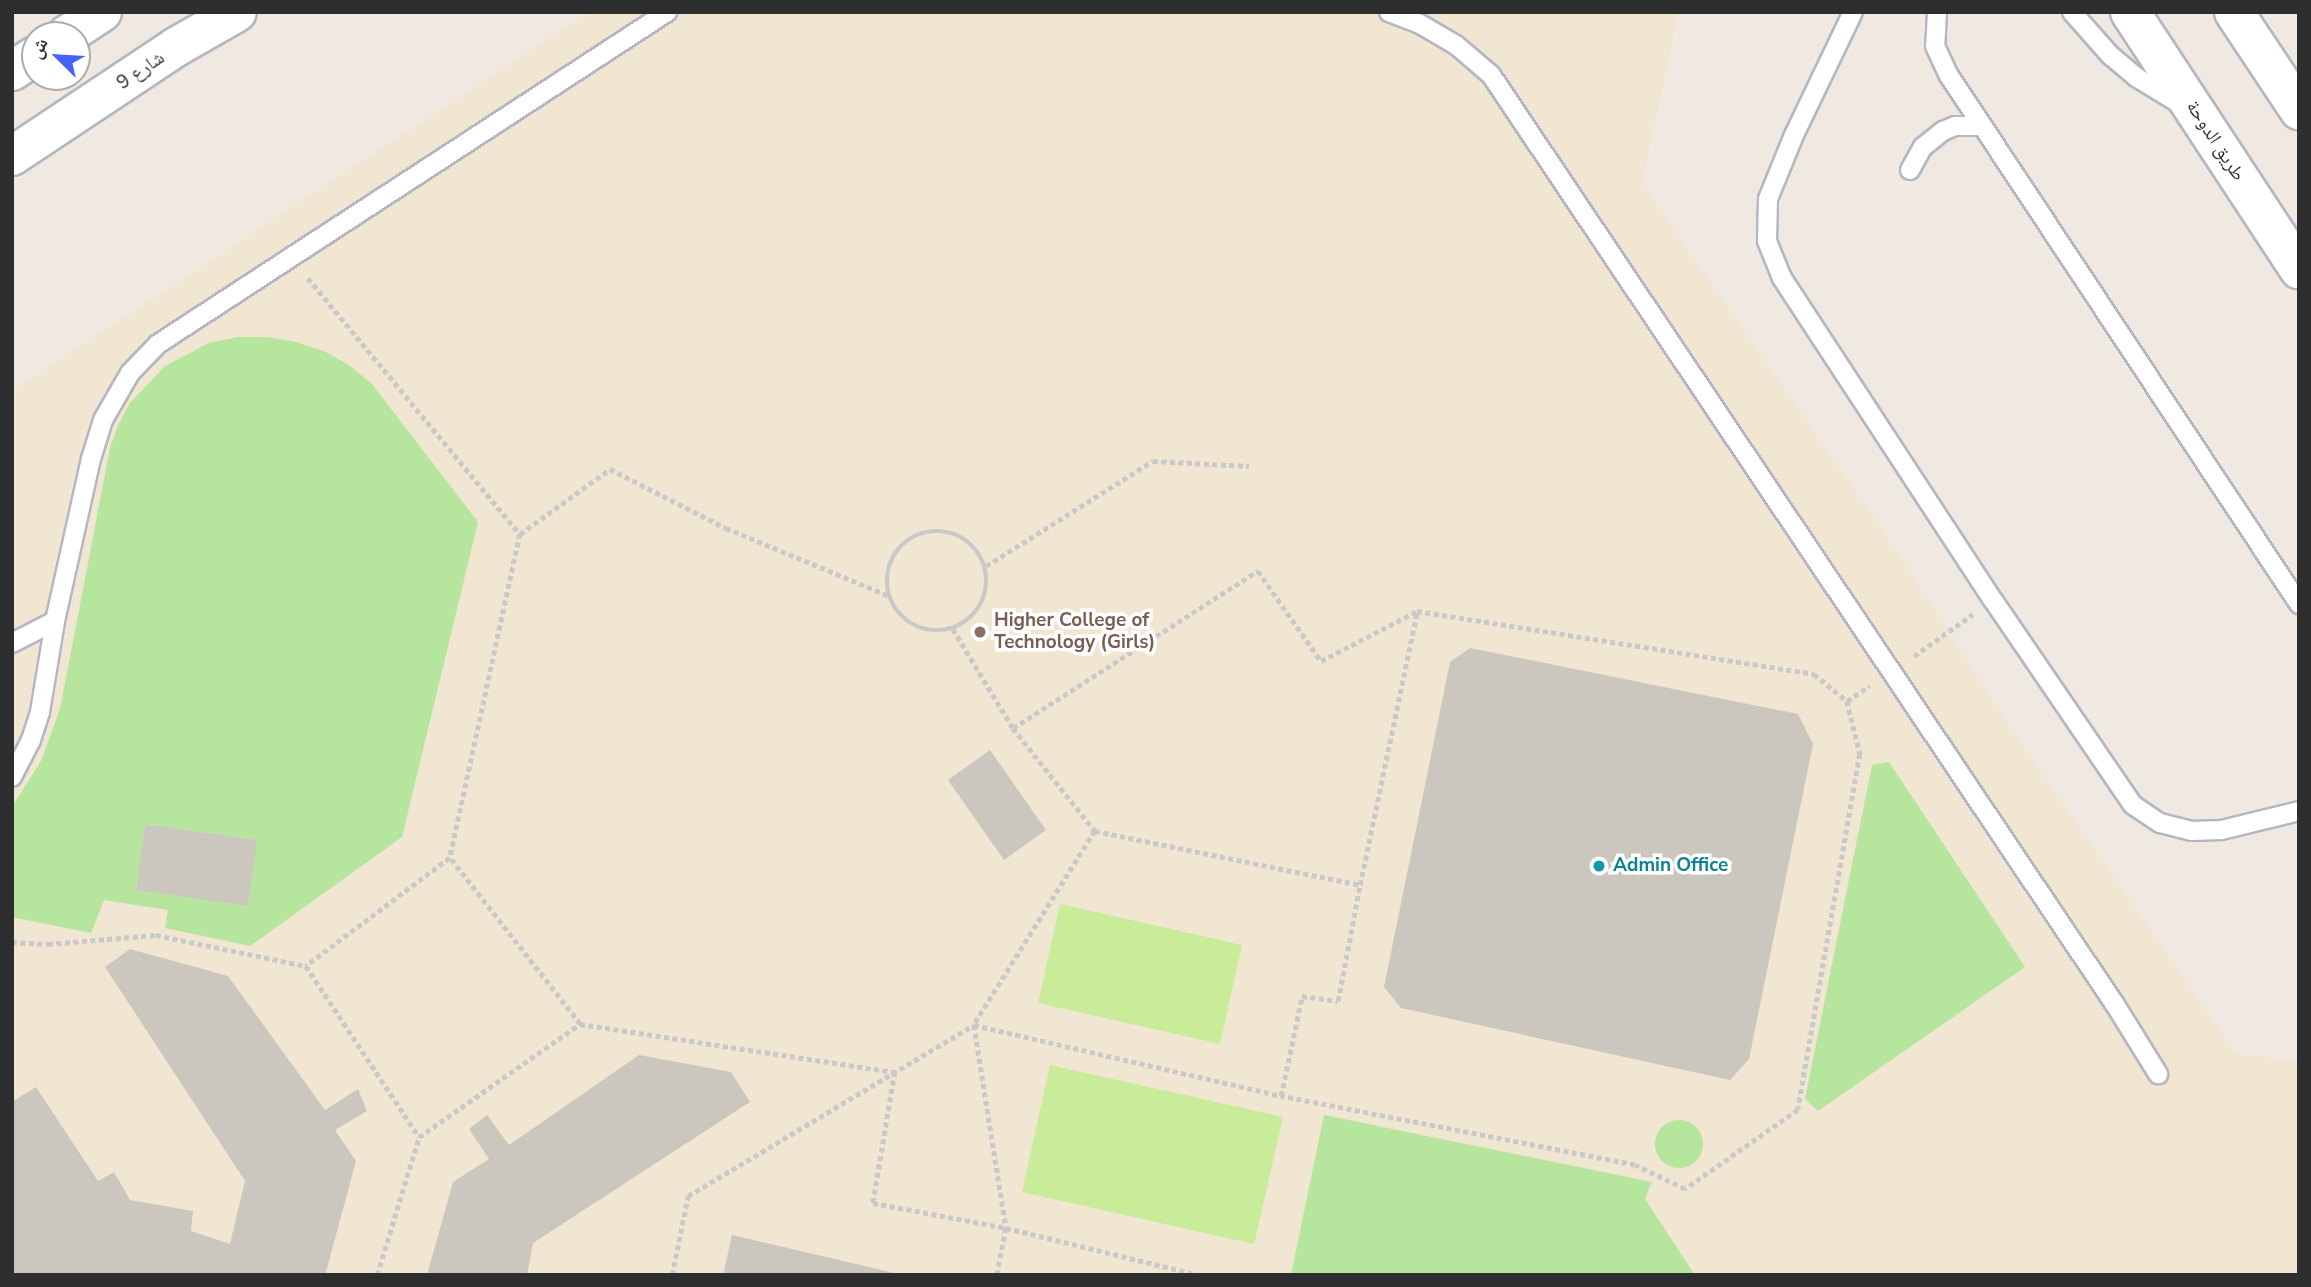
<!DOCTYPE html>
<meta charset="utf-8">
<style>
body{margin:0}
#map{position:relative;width:2311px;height:1287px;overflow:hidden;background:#efe9e1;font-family:"Nunito Sans","Noto Naskh Arabic",sans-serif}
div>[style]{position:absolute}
.education>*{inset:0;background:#f0e6d1}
.green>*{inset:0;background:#b6e59e}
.round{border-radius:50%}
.pitch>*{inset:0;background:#c9ec9a}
.building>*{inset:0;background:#cbc7bf}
.path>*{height:4.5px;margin-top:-2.25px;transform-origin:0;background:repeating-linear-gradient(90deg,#c9c9c9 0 5px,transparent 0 8.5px)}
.path>.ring{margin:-2.25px;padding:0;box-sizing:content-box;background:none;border:4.5px solid #c9c9c9;border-radius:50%}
.roads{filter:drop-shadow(2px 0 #b4b7c1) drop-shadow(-2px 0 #b4b7c1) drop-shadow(0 2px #b4b7c1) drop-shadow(0 -2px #b4b7c1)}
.lane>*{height:18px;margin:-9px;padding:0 9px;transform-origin:9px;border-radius:9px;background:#fff}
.secondary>*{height:38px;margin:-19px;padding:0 19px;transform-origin:19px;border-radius:19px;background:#fff}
.dots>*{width:19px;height:19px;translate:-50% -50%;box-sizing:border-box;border:4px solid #fff;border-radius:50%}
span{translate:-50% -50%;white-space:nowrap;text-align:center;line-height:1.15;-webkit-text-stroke:7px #fff;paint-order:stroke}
.street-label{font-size:19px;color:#2e2e2e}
.education-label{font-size:19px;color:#785e54;font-weight:700}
.left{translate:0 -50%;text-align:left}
.culture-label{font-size:19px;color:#0d838f;font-weight:700}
.frame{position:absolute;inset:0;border:14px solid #2e2e2e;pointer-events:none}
.north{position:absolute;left:21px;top:21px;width:70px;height:70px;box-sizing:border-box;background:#fff;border:2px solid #ababab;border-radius:50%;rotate:294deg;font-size:19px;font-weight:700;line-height:28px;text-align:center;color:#2e2e2e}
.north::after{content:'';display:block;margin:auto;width:24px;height:32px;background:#4264fb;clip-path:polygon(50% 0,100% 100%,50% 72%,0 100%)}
</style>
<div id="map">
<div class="education">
<i style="clip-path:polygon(589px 12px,1679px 12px,1642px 183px,1894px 546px,2004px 718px,2236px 1053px,2299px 1062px,2299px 1275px,12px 1275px,12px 391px)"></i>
</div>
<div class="green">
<i style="clip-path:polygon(evenodd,238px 337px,267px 337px,296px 342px,324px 351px,349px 365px,372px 384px,478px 522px,402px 837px,250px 946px,165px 928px,168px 910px,104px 900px,91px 933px,12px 917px,12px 807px,41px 761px,60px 709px,110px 448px,118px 425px,130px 403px,165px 366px,209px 343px,238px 337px,145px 824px,256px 840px,248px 905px,136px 890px,145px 824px)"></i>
<i style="clip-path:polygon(1889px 762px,2025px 967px,1818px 1111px,1805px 1099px,1872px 765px)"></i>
<i style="clip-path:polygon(1324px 1115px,1652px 1182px,1645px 1199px,1695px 1275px,1291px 1275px)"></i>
<i class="round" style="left:1655px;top:1120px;width:48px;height:48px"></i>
</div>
<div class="pitch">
<i style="clip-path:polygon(1060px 904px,1242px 945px,1220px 1044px,1038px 1003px)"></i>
<i style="clip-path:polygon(1050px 1065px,1283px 1117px,1254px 1244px,1022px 1192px)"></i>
</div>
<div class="building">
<i style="clip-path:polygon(1470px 648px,1798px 714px,1813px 744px,1749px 1059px,1730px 1080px,1401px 1008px,1384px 987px,1450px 662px)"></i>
<i style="clip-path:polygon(990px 750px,1046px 830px,1004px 860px,948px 780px)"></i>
<i style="clip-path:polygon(145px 824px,257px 840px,248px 906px,136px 890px)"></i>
<i style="clip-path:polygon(130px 949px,228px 976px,325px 1110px,358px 1089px,367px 1111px,335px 1130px,356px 1161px,326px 1272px,331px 1275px,12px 1275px,12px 1102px,36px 1087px,98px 1181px,114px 1172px,130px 1200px,193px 1211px,191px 1231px,230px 1244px,245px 1181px,105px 967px)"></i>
<i style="clip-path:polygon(639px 1055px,731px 1072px,750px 1102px,533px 1243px,527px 1275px,427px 1275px,453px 1182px,489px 1159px,469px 1129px,487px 1115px,509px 1145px)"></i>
<i style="clip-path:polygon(732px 1235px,899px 1274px,899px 1275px,723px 1275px)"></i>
</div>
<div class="path">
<i style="left:308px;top:278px;width:332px;rotate:50.4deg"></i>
<i style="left:520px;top:534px;width:331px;rotate:102.2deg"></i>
<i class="ring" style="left:887px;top:531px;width:95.5px;height:95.5px"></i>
<i style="left:520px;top:534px;width:111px;rotate:-35.8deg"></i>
<i style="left:610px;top:469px;width:130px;rotate:27deg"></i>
<i style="left:726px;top:528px;width:177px;rotate:22.6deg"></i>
<i style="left:986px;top:566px;width:197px;rotate:-32.2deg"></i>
<i style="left:1153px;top:461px;width:96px;rotate:3deg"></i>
<i style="left:953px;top:629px;width:116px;rotate:58.8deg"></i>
<i style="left:1013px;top:728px;width:132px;rotate:51.5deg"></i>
<i style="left:1095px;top:831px;width:229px;rotate:122deg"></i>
<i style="left:974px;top:1025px;width:206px;rotate:81deg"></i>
<i style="left:1006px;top:1228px;width:48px;rotate:100.8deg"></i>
<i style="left:1914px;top:656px;width:72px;rotate:-35.4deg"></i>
<i style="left:1847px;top:701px;width:27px;rotate:-34deg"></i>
<i style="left:1013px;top:728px;width:291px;rotate:-32.7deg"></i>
<i style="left:1258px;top:571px;width:110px;rotate:55deg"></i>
<i style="left:1321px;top:661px;width:108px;rotate:-27.5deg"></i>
<i style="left:1095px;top:831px;width:270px;rotate:11.5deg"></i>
<i style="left:1360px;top:885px;width:280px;rotate:-78.2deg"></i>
<i style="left:1417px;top:611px;width:402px;rotate:9deg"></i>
<i style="left:1814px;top:674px;width:43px;rotate:39.3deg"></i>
<i style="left:1847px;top:701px;width:55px;rotate:76.2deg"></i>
<i style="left:1860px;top:754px;width:361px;rotate:99.9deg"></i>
<i style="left:1798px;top:1110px;width:138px;rotate:145deg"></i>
<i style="left:1685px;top:1189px;width:55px;rotate:-154.4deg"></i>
<i style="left:1635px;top:1165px;width:361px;rotate:-169deg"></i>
<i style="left:1281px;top:1096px;width:102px;rotate:-78.1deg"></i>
<i style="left:1302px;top:996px;width:36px;rotate:8deg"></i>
<i style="left:1338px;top:1001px;width:118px;rotate:-79.3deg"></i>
<i style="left:12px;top:942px;width:36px;rotate:3deg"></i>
<i style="left:48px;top:944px;width:108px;rotate:-4.8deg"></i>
<i style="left:156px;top:935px;width:153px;rotate:11.7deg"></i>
<i style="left:306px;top:966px;width:205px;rotate:56.5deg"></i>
<i style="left:419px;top:1137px;width:197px;rotate:-35.1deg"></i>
<i style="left:580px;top:1024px;width:211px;rotate:-128.1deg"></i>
<i style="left:450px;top:858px;width:180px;rotate:143.1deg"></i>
<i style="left:580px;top:1024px;width:318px;rotate:8.7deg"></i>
<i style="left:895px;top:1072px;width:133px;rotate:99.5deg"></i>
<i style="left:873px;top:1203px;width:135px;rotate:10.6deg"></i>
<i style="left:1006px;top:1228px;width:199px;rotate:13.7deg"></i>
<i style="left:377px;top:1275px;width:144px;rotate:-73.1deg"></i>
<i style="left:672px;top:1275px;width:81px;rotate:-78.6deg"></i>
<i style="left:688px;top:1196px;width:333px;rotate:-30.9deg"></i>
<i style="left:974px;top:1025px;width:315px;rotate:13deg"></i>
</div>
<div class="roads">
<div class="lane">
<i style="left:1389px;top:12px;width:33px;rotate:21deg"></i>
<i style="left:1420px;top:24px;width:42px;rotate:30.3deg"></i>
<i style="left:1456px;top:45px;width:46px;rotate:40.6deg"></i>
<i style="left:1491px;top:75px;width:1118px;rotate:56.13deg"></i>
<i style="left:2114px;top:1003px;width:84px;rotate:58.2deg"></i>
<i style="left:1853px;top:12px;width:136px;rotate:115.6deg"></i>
<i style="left:1794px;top:135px;width:69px;rotate:112.1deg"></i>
<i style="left:1768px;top:199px;width:42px;rotate:91.4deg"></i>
<i style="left:1767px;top:241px;width:40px;rotate:68deg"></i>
<i style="left:1782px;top:278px;width:385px;rotate:56.8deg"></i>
<i style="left:1993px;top:600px;width:248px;rotate:55.7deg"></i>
<i style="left:2133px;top:805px;width:32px;rotate:34deg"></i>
<i style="left:2160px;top:823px;width:32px;rotate:14deg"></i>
<i style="left:2191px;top:831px;width:30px;rotate:-2deg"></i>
<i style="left:2221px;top:830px;width:80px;rotate:-13.7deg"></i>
<i style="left:1937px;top:12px;width:34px;rotate:93deg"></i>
<i style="left:1935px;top:46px;width:31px;rotate:65deg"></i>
<i style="left:1948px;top:74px;width:636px;rotate:56.48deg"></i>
<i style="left:2072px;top:12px;width:57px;rotate:48.5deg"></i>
<i style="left:2110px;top:55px;width:34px;rotate:40deg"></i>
<i style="left:2136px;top:77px;width:52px;rotate:31.5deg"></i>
<i style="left:1910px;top:170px;width:26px;rotate:-61deg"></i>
<i style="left:1923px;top:147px;width:26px;rotate:-39deg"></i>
<i style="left:1943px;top:131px;width:13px;rotate:-23deg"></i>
<i style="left:1955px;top:126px;width:26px"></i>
<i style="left:12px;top:643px;width:48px;rotate:-27.1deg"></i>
<i style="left:12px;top:777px;width:42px;rotate:-62.8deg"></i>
<i style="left:31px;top:740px;width:29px;rotate:-72deg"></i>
<i style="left:40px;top:712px;width:92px;rotate:-80.6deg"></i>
<i style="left:55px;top:621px;width:166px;rotate:-77.5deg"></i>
<i style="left:91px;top:459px;width:41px;rotate:-72.9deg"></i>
<i style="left:103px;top:420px;width:54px;rotate:-60.1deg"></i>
<i style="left:130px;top:373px;width:40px;rotate:-46deg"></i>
<i style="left:158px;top:344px;width:608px;rotate:-33.11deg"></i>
</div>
<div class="secondary">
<i style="left:2130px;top:12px;width:308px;rotate:56.7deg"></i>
<i style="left:2234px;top:12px;width:118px;rotate:56.4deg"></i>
<i style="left:67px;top:35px;width:42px;rotate:-33.3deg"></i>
<i style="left:12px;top:71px;width:27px;rotate:-33deg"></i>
<i style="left:12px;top:156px;width:197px;rotate:-33.6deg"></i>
<i style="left:176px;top:47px;width:70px;rotate:-29.8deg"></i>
</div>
</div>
<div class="dots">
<i style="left:980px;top:632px;background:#8d6e63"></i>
<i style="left:1599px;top:866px;background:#0f9aa8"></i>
</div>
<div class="street-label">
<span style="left:141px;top:71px;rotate:-34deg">شارع 9</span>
<span style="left:2215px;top:141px;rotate:57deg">طريق الدوحة</span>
</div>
<div class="education-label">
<span class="left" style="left:994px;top:632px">Higher College of<br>Technology (Girls)</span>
</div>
<div class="culture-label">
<span class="left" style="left:1613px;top:866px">Admin Office</span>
</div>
<div class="frame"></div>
<div class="north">ش</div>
</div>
